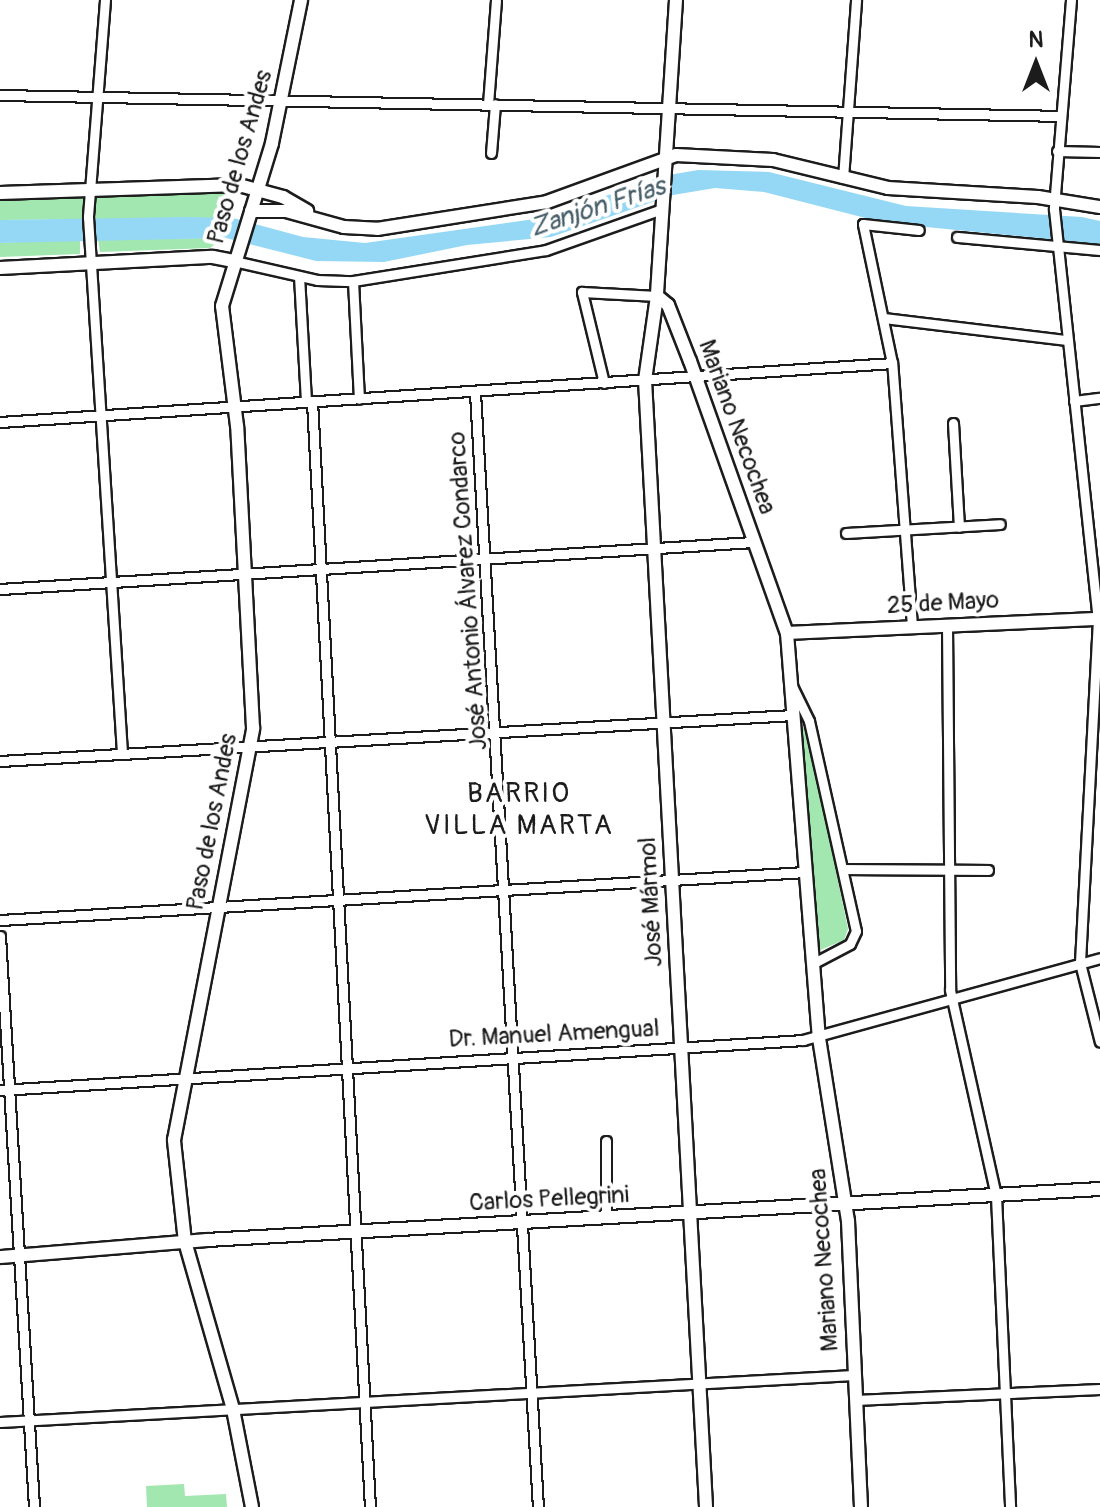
<!DOCTYPE html>
<meta charset="utf-8">
<style>
body{margin:0}
#map{position:relative;width:1100px;height:1507px;overflow:hidden;background:#fff;font-family:Pangolin,sans-serif}
div>[style]{position:absolute}
.green>*{inset:0;background:#a2e6b0}
.water>*{inset:0;background:#94d8f6}
.roads{filter:drop-shadow(2px 0 #1c1c1c) drop-shadow(-2px 0 #1c1c1c) drop-shadow(0 2px #1c1c1c) drop-shadow(0 -2px #1c1c1c)}
.street>*{height:9px;margin:-4.5px;padding:0 4.5px;transform-origin:4.5px;border-radius:4.5px;background:#fff}
.secondary>*{height:12px;margin:-6px;padding:0 6px;transform-origin:6px;border-radius:6px;background:#fff}
span{translate:-50% -50%;white-space:nowrap;text-align:center;line-height:1.15;-webkit-text-stroke:8px #fff;paint-order:stroke}
.street-label{font-size:24px;color:#1c1c1c}
.water-label{font-size:26px;color:#465e68;font-style:italic}
.quarter-label{font-size:28px;color:#1c1c1c;letter-spacing:2px}
.north{position:absolute;left:996px;top:24px;width:80px;height:80px;-webkit-text-stroke:6px #fff;paint-order:stroke;rotate:0deg;font-size:22px;font-weight:700;line-height:32px;text-align:center;color:#1c1c1c}
.north::after{content:'';display:block;margin:auto;width:28px;height:36px;background:#1c1c1c;clip-path:polygon(50% 0,100% 100%,50% 72%,0 100%)}
</style>
<div id="map">
<div class="green">
<i style="clip-path:polygon(234px 192px,227px 218px,0 220px,0 201px)"></i>
<i style="clip-path:polygon(223px 238px,210px 248px,100px 252px,98px 239px)"></i>
<i style="clip-path:polygon(80px 239px,80px 254px,0 257px,0 243px)"></i>
<i style="clip-path:polygon(806px 727px,848px 929px,844px 940px,818px 951px,801px 728px)"></i>
<i style="clip-path:polygon(184px 1484px,185px 1496px,226px 1494px,227px 1507px,147px 1507px,146px 1486px)"></i>
</div>
<div class="water">
<i style="clip-path:polygon(698px 170px,769px 172px,906px 206px,1082px 217px,1100px 221px,1100px 244px,885px 223px,764px 192px,715px 188px,673px 195px,551px 237px,467px 245px,384px 262px,316px 261px,226px 238px,0 243px,0 220px,187px 217px,233px 218px,303px 237px,365px 243px,542px 218px,663px 176px)"></i>
</div>
<div class="roads">
<div class="street">
<i style="left:105px;top:0;width:218px;rotate:94.5deg"></i>
<i style="left:88px;top:217px;width:537px;rotate:86.37deg"></i>
<i style="left:1071px;top:0;width:210px;rotate:94.7deg"></i>
<i style="left:1054px;top:209px;width:412px;rotate:83.9deg"></i>
<i style="left:1098px;top:619px;width:344px;rotate:93deg"></i>
<i style="left:1080px;top:963px;width:81px;rotate:75.8deg"></i>
<i style="left:0;top:95px;width:1060px;rotate:1.13deg"></i>
<i style="left:488px;top:104px;width:104px;rotate:-85.6deg"></i>
<i style="left:1057px;top:151px;width:43px;rotate:1.3deg"></i>
<i style="left:491px;top:153px;width:49px;rotate:-85.3deg"></i>
<i style="left:843px;top:178px;width:178px;rotate:-85.8deg"></i>
<i style="left:957px;top:237px;width:144px;rotate:5.2deg"></i>
<i style="left:234px;top:261px;width:85px;rotate:12.9deg"></i>
<i style="left:317px;top:280px;width:36px;rotate:2deg"></i>
<i style="left:353px;top:281px;width:195px;rotate:-9.1deg"></i>
<i style="left:546px;top:250px;width:123px;rotate:-19.5deg"></i>
<i style="left:299px;top:276px;width:126px;rotate:86.8deg"></i>
<i style="left:353px;top:281px;width:118px;rotate:87.1deg"></i>
<i style="left:884px;top:318px;width:184px;rotate:6.9deg"></i>
<i style="left:604px;top:383px;width:94px;rotate:-103.6deg"></i>
<i style="left:582px;top:292px;width:75px;rotate:3.1deg"></i>
<i style="left:475px;top:392px;width:1117px;rotate:86.77deg"></i>
<i style="left:312px;top:401px;width:1108px;rotate:87deg"></i>
<i style="left:1074px;top:401px;width:26px;rotate:-7deg"></i>
<i style="left:0;top:422px;width:894px;rotate:-3.78deg"></i>
<i style="left:953px;top:423px;width:104px;rotate:86.7deg"></i>
<i style="left:846px;top:533px;width:154px;rotate:-3.3deg"></i>
<i style="left:0;top:589px;width:755px;rotate:-3.57deg"></i>
<i style="left:947px;top:625px;width:365px;rotate:89.5deg"></i>
<i style="left:950px;top:990px;width:211px;rotate:77.4deg"></i>
<i style="left:996px;top:1196px;width:311px;rotate:87.4deg"></i>
<i style="left:912px;top:626px;width:264px;rotate:-94.3deg"></i>
<i style="left:892px;top:363px;width:142px;rotate:-101.8deg"></i>
<i style="left:863px;top:224px;width:56px;rotate:6.1deg"></i>
<i style="left:792px;top:686px;width:39px;rotate:64deg"></i>
<i style="left:809px;top:721px;width:215px;rotate:77.4deg"></i>
<i style="left:856px;top:931px;width:14px;rotate:115deg"></i>
<i style="left:850px;top:944px;width:43px;rotate:152.2deg"></i>
<i style="left:0;top:761px;width:795px;rotate:-3.32deg"></i>
<i style="left:843px;top:869px;width:145px;rotate:0.4deg"></i>
<i style="left:0;top:920px;width:806px;rotate:-3.41deg"></i>
<i style="left:0;top:936px;width:572px;rotate:86.59deg"></i>
<i style="left:0;top:1090px;width:805px;rotate:-3.56deg"></i>
<i style="left:803px;top:1040px;width:308px;rotate:-15.4deg"></i>
<i style="left:606px;top:1141px;width:77px;rotate:90deg"></i>
<i style="left:855px;top:1400px;width:245px;rotate:-2.6deg"></i>
<i style="left:0;top:1422px;width:855px;rotate:-3.15deg"></i>
</div>
<div class="secondary">
<i style="left:676px;top:0;width:297px;rotate:93.7deg"></i>
<i style="left:657px;top:296px;width:85px;rotate:98.1deg"></i>
<i style="left:645px;top:380px;width:1129px;rotate:86.9deg"></i>
<i style="left:0;top:193px;width:239px;rotate:-1.9deg"></i>
<i style="left:239px;top:185px;width:46px;rotate:15.3deg"></i>
<i style="left:283px;top:197px;width:28px;rotate:30deg"></i>
<i style="left:251px;top:211px;width:35px"></i>
<i style="left:286px;top:211px;width:60px;rotate:15.4deg"></i>
<i style="left:344px;top:227px;width:33px;rotate:3deg"></i>
<i style="left:377px;top:229px;width:172px;rotate:-9deg"></i>
<i style="left:547px;top:202px;width:137px;rotate:-20deg"></i>
<i style="left:676px;top:155px;width:97px;rotate:3deg"></i>
<i style="left:773px;top:160px;width:118px;rotate:13.7deg"></i>
<i style="left:888px;top:188px;width:150px;rotate:3.4deg"></i>
<i style="left:1038px;top:197px;width:63px;rotate:9.2deg"></i>
<i style="left:0;top:268px;width:213px;rotate:-3deg"></i>
<i style="left:213px;top:257px;width:21px;rotate:11deg"></i>
<i style="left:657px;top:296px;width:14px;rotate:39deg"></i>
<i style="left:668px;top:305px;width:60px;rotate:68.6deg"></i>
<i style="left:690px;top:361px;width:289px;rotate:70.4deg"></i>
<i style="left:787px;top:633px;width:406px;rotate:85.5deg"></i>
<i style="left:819px;top:1038px;width:185px;rotate:81deg"></i>
<i style="left:848px;top:1221px;width:286px;rotate:87.4deg"></i>
<i style="left:787px;top:633px;width:313px;rotate:-2.6deg"></i>
<i style="left:0;top:1257px;width:208px;rotate:-4.7deg"></i>
<i style="left:207px;top:1240px;width:894px;rotate:-3.27deg"></i>
<i style="left:252px;top:1507px;width:100px;rotate:-101deg"></i>
<i style="left:233px;top:1409px;width:174px;rotate:-106deg"></i>
<i style="left:185px;top:1242px;width:103px;rotate:-96.2deg"></i>
<i style="left:174px;top:1140px;width:420px;rotate:-79.1deg"></i>
<i style="left:253px;top:728px;width:302px;rotate:-93deg"></i>
<i style="left:237px;top:426px;width:121px;rotate:-97.1deg"></i>
<i style="left:222px;top:306px;width:170px;rotate:-72.9deg"></i>
<i style="left:272px;top:143px;width:146px;rotate:-78.5deg"></i>
</div>
</div>
<div class="street-label">
<span style="left:240px;top:157px;rotate:-74deg">Paso de los Andes</span>
<span style="left:737px;top:427px;rotate:70deg">Mariano Necochea</span>
<span style="left:468px;top:591px;rotate:-94deg">José Antonio Álvarez Condarco</span>
<span style="left:943px;top:603px;rotate:-3deg">25 de Mayo</span>
<span style="left:212px;top:822px;rotate:-79deg">Paso de los Andes</span>
<span style="left:651px;top:902px;rotate:-93deg">José Mármol</span>
<span style="left:554px;top:1034px;rotate:-3deg">Dr. Manuel Amengual</span>
<span style="left:549px;top:1199px;rotate:-3deg">Carlos Pellegrini</span>
<span style="left:824px;top:1260px;rotate:-94deg">Mariano Necochea</span>
</div>
<div class="water-label">
<span style="left:598px;top:208px;rotate:-18deg">Zanjón Frías</span>
</div>
<div class="quarter-label">
<span style="left:519px;top:810px">BARRIO<br>VILLA MARTA</span>
</div>
<div class="north">N</div>
</div>
